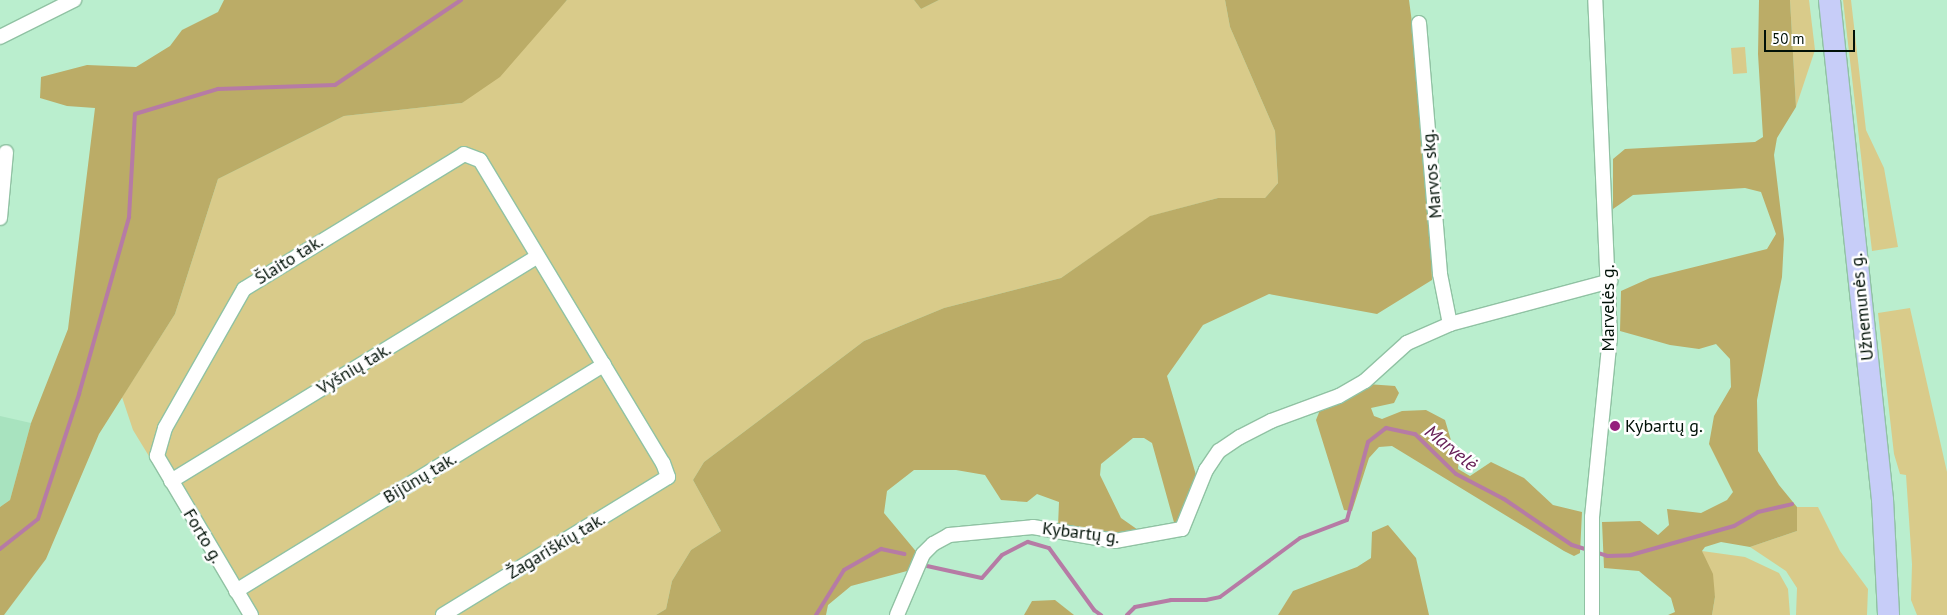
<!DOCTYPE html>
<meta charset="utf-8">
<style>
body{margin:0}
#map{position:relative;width:1947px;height:615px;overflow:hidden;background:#baeece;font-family:"PT Sans",sans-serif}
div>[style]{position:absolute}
.built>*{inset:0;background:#a8e3bf}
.green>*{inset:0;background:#d9cb8a}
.forest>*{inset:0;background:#bbac67}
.stream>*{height:4px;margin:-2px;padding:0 2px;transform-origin:2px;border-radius:2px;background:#b67ba5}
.roads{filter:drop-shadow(1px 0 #90c2a3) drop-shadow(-1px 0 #90c2a3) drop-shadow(0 1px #90c2a3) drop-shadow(0 -1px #90c2a3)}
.street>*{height:14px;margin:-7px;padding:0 7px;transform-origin:7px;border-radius:7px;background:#fff}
.primary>*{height:21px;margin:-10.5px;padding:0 10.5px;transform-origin:10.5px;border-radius:10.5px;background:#c7cdf8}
.dots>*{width:14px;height:14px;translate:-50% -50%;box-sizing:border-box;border:2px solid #fff;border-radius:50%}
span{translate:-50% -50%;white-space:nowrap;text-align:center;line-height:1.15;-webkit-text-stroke:5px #fff;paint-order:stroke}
.street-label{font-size:18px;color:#011107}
.poi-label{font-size:18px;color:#011107}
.left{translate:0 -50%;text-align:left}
.water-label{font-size:19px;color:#672057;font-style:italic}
.scale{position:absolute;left:1764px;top:30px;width:91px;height:22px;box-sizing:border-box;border:2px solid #011107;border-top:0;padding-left:6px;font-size:15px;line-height:18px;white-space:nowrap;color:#011107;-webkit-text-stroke:4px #fff;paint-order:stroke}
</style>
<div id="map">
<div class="built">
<i style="clip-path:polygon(0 416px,31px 423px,10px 500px,0 507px)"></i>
</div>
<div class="green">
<i style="clip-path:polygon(567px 0,914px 0,921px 9px,939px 0,1225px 0,1230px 27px,1275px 131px,1278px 183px,1265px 198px,1218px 198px,1151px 216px,1061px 278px,944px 308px,864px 341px,704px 462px,693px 480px,721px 531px,691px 550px,672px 581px,666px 609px,656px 615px,246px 615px,133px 430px,122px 397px,175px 314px,218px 179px,344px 116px,462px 103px)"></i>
<i style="clip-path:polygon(1790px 0,1809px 0,1815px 50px,1796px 107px)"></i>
<i style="clip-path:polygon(1843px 0,1851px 0,1866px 130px,1884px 168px,1898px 247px,1872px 251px)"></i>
<i style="clip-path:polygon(1745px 47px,1747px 73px,1733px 74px,1731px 48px)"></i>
<i style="clip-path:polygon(1910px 308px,1947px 472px,1947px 615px,1917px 615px,1911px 600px,1912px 564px,1906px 475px,1900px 474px,1894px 454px,1878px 313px)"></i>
<i style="clip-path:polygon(1797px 507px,1818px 507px,1840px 551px,1868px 589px,1867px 615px,1796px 615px,1797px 588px,1786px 571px,1750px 547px,1797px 531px)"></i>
<i style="clip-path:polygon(1702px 551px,1745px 557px,1779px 573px,1788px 589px,1790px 615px,1712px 615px,1715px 597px)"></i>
</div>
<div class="forest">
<i style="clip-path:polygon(224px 0,567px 0,500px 77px,462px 103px,344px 116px,218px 179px,175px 314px,99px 434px,46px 559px,4px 615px,0 615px,0 507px,10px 500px,31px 423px,68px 329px,95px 108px,67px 106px,40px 98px,41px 77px,87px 65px,136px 67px,170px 46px,182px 30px,218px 12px)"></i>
<i style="clip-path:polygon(914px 0,939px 0,921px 9px)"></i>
<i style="clip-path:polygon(1225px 0,1409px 0,1427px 137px,1432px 280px,1377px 314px,1269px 294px,1203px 325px,1167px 376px,1196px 475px,1180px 522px,1175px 526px,1152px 443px,1144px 438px,1133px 438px,1101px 464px,1100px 475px,1121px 518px,1141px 532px,1119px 536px,1058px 526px,1059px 502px,1037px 494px,1027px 502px,1001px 500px,985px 475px,956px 470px,914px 470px,887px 491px,884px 513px,919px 555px,907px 571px,851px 586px,828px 605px,826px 615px,656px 615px,666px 609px,672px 581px,691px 550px,721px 531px,693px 480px,704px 462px,864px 341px,944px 308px,1061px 278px,1150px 216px,1218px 198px,1265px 198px,1278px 183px,1275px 131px,1230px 27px)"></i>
<i style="clip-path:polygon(1759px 0,1790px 0,1796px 107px,1777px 138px,1774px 155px,1784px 239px,1782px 277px,1757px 400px,1758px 451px,1779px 485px,1797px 507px,1797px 531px,1750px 547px,1721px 542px,1705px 547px,1702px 551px,1713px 574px,1715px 597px,1712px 615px,1668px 615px,1675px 612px,1671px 598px,1639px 571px,1604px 568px,1602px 522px,1640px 521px,1658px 535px,1669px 525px,1667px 509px,1701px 513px,1727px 500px,1733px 492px,1709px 444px,1714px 416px,1731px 387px,1730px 359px,1716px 344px,1699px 349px,1670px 345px,1620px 331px,1621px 291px,1650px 278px,1767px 249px,1776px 234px,1761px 192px,1745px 188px,1633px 195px,1613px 209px,1613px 159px,1625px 149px,1755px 142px,1763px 137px,1758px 54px)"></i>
<i style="clip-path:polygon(1367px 384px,1395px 386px,1399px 393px,1394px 403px,1371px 408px,1374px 416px,1382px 419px,1402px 411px,1426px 410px,1445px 420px,1453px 447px,1459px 455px,1458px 469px,1470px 476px,1491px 462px,1524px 478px,1553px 505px,1582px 512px,1580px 553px,1574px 556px,1564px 551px,1392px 446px,1379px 447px,1369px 458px,1352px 511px,1344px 510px,1316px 420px,1320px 410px)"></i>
<i style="clip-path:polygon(1388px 525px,1416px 558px,1429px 615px,1278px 615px,1293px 591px,1357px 567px,1371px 558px,1372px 532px)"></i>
<i style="clip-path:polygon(1055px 600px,1074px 615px,1024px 615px,1032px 601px)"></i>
</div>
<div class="stream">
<i style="left:0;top:549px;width:48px;rotate:-38.3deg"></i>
<i style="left:38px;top:519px;width:132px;rotate:-71.8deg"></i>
<i style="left:79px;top:394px;width:184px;rotate:-74.2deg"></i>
<i style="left:129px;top:217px;width:103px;rotate:-86.7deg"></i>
<i style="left:135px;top:114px;width:87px;rotate:-16.8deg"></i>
<i style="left:218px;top:89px;width:117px;rotate:-2deg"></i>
<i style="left:335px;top:85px;width:152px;rotate:-34deg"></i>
<i style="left:927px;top:566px;width:56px;rotate:12.3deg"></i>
<i style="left:982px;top:578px;width:30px;rotate:-49deg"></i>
<i style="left:1002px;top:555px;width:29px;rotate:-27deg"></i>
<i style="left:1028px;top:542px;width:22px;rotate:16deg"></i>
<i style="left:1049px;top:548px;width:77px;rotate:54deg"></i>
<i style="left:1094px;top:610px;width:9px;rotate:36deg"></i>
<i style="left:816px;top:615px;width:53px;rotate:-58.1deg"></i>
<i style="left:844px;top:570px;width:43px;rotate:-29.6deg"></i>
<i style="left:881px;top:549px;width:24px;rotate:12deg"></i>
<i style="left:1127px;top:615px;width:11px;rotate:-45deg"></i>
<i style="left:1135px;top:607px;width:37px;rotate:-11deg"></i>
<i style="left:1171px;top:600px;width:35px"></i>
<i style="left:1206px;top:600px;width:14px;rotate:-12deg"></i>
<i style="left:1220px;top:597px;width:99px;rotate:-36.4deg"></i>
<i style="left:1300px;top:538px;width:50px;rotate:-21deg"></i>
<i style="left:1347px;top:520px;width:81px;rotate:-74.9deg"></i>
<i style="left:1368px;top:442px;width:23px;rotate:-38deg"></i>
<i style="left:1386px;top:428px;width:30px;rotate:12deg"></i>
<i style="left:1415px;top:434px;width:57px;rotate:44.3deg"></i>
<i style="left:1456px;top:474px;width:54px;rotate:27.5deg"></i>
<i style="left:1504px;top:499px;width:82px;rotate:34.1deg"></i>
<i style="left:1572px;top:545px;width:37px;rotate:17deg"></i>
<i style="left:1607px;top:556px;width:24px;rotate:-2deg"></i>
<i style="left:1631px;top:555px;width:107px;rotate:-15.7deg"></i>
<i style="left:1734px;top:526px;width:28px;rotate:-30deg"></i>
<i style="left:1758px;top:512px;width:35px;rotate:-13deg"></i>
</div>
<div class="roads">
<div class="street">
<i style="left:1419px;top:23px;width:252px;rotate:85.2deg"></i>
<i style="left:1440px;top:274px;width:51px;rotate:78.7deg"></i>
<i style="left:0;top:37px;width:83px;rotate:-26.6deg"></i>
<i style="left:0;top:218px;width:66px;rotate:-84.8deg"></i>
<i style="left:171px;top:481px;width:429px;rotate:-31.5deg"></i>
<i style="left:236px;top:591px;width:432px;rotate:-31.6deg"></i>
<i style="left:251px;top:615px;width:185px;rotate:-120.6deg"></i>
<i style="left:157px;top:456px;width:29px;rotate:-74deg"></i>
<i style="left:165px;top:428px;width:160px;rotate:-60.4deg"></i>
<i style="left:244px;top:289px;width:258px;rotate:-31.5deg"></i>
<i style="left:464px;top:154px;width:17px;rotate:21deg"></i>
<i style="left:480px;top:160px;width:354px;rotate:58.9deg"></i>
<i style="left:663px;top:463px;width:15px;rotate:70deg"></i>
<i style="left:668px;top:477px;width:264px;rotate:148.5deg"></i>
<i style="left:897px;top:615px;width:66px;rotate:-66.9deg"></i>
<i style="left:923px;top:554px;width:14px;rotate:-45deg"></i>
<i style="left:933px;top:544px;width:18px;rotate:-29deg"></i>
<i style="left:949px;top:535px;width:84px;rotate:-5.4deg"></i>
<i style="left:1033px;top:527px;width:83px;rotate:9.7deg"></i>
<i style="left:1115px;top:541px;width:68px;rotate:-10.2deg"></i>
<i style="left:1182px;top:529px;width:64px;rotate:-67.9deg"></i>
<i style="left:1206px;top:470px;width:23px;rotate:-56deg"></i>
<i style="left:1219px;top:451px;width:25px;rotate:-34deg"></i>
<i style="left:1240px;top:437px;width:35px;rotate:-27deg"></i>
<i style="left:1271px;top:421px;width:72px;rotate:-20.2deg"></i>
<i style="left:1339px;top:396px;width:30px;rotate:-30deg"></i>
<i style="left:1365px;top:381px;width:57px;rotate:-42.1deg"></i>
<i style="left:1407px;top:343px;width:47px;rotate:-23.8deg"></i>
<i style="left:1450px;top:324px;width:166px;rotate:-15deg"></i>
<i style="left:1592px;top:615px;width:98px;rotate:-90deg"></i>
<i style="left:1592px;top:517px;width:181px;rotate:-84.3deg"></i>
<i style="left:1610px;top:337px;width:337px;rotate:-92.5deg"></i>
</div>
<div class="primary">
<i style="left:1829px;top:0;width:502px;rotate:83.94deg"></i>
<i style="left:1882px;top:499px;width:116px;rotate:87deg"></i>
</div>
</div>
<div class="dots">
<i style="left:1615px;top:426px;background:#95207d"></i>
</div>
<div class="street-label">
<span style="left:1432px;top:174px;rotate:-95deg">Marvos skg.</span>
<span style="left:289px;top:260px;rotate:-32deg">Šlaito tak.</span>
<span style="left:1862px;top:307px;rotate:-96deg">Užnemunės g.</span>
<span style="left:1608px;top:308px;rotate:-90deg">Marvelės g.</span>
<span style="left:354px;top:369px;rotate:-31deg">Vyšnių tak.</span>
<span style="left:420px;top:478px;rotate:-31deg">Bijūnų tak.</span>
<span style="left:1081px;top:533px;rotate:7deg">Kybartų g.</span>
<span style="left:203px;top:536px;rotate:59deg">Forto g.</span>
<span style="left:556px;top:546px;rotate:-31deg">Žagariškių tak.</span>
</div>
<div class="poi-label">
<span class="left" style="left:1625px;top:426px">Kybartų g.</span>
</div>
<div class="water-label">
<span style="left:1451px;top:448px;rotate:39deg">Marvelė</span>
</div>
<div class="scale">50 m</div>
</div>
